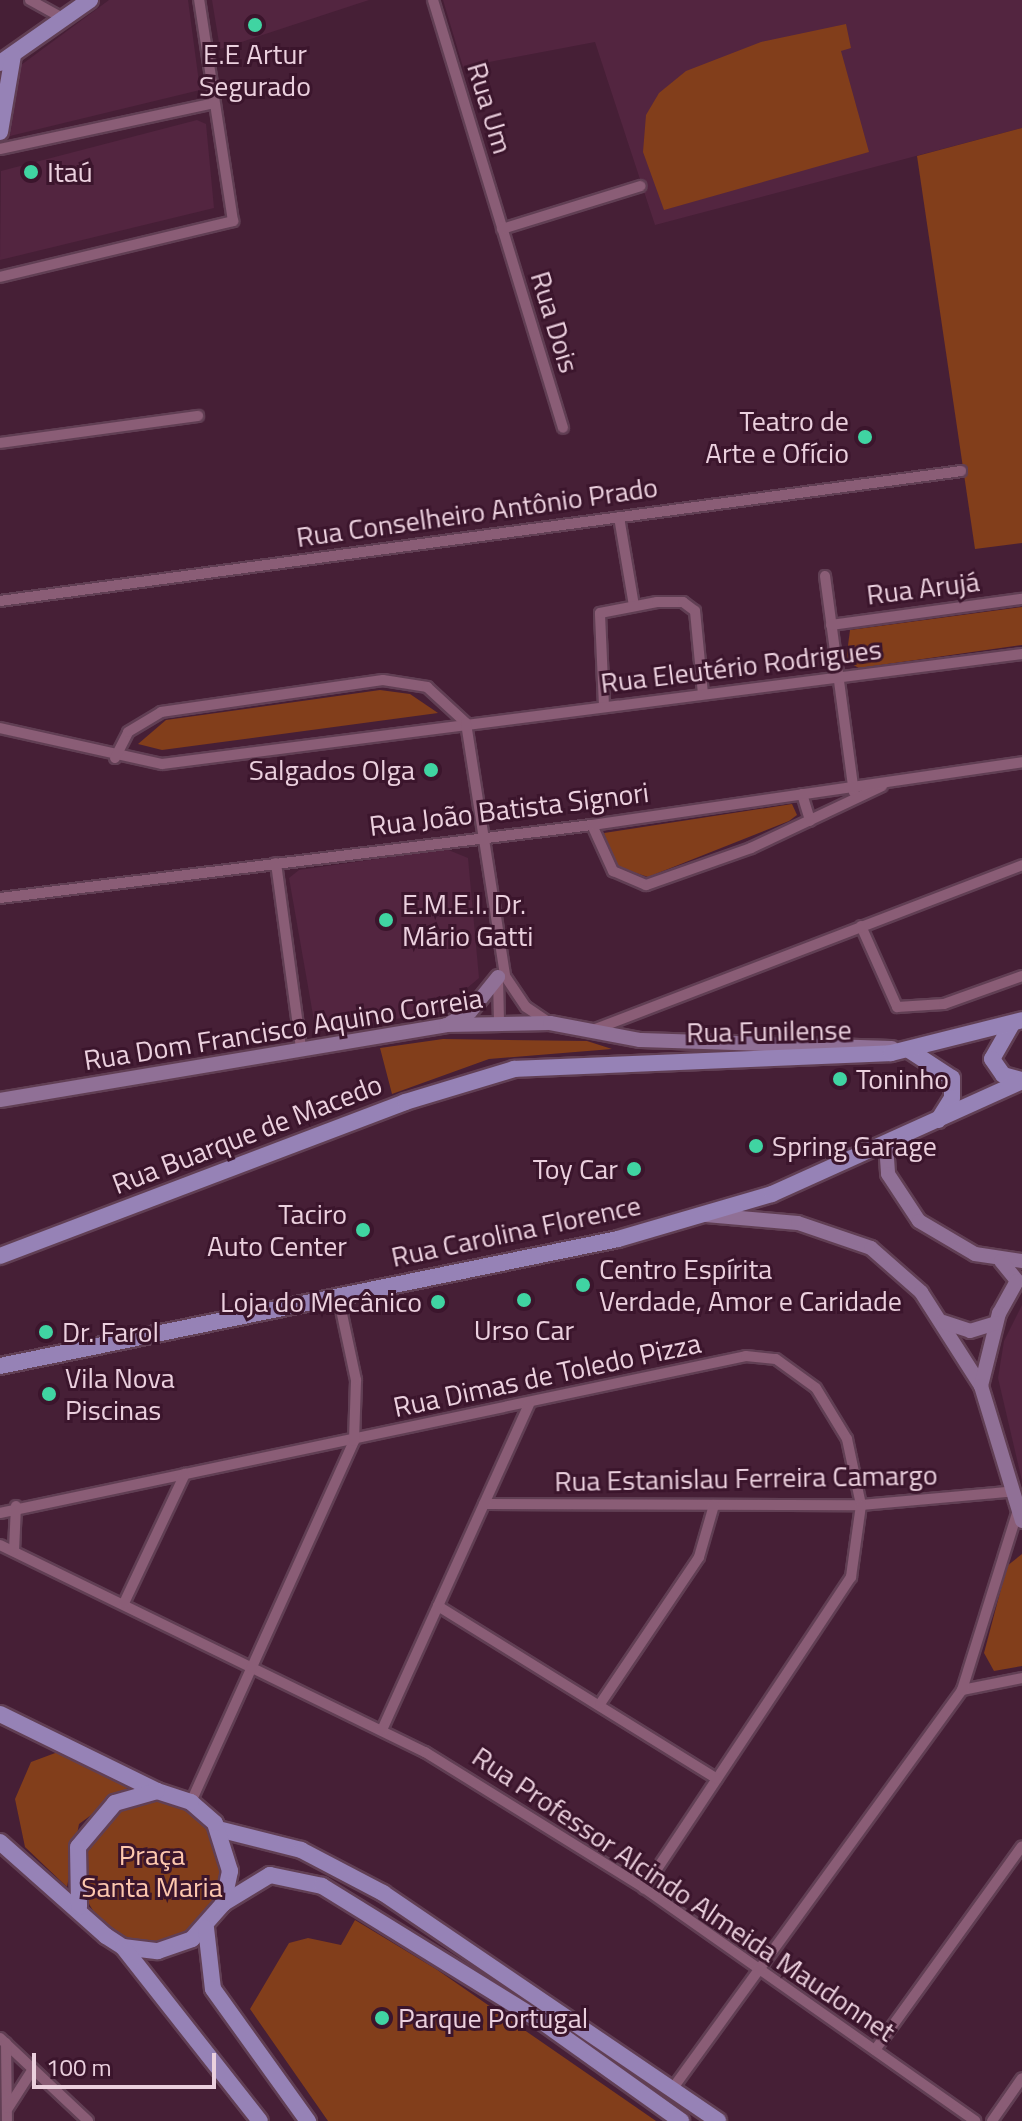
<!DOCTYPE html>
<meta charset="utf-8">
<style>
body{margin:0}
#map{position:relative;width:1022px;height:2121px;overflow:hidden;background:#461f36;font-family:"Titillium Web",sans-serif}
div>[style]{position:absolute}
.built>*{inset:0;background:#532540}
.green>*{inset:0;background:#823e1b}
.round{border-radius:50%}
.roads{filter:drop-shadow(2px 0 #613f54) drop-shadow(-2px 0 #613f54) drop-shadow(0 2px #613f54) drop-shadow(0 -2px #613f54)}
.street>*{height:10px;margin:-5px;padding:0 5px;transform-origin:5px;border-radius:5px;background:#8a5d76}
.secondary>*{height:14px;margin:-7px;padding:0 7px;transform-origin:7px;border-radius:7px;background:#907096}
.primary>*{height:16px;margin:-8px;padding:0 8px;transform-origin:8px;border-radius:8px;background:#9682b6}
.dots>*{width:22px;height:22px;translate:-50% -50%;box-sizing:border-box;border:4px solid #3b152c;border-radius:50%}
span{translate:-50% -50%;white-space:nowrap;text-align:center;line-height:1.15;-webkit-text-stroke:6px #3b152c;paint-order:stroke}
.poi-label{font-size:28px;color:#ebd0de}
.left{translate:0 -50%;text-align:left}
.right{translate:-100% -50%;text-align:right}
.street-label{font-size:28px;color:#ebd0de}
.park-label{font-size:28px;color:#fdc7ae}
.scale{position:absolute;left:32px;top:2053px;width:184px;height:36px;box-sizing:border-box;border:4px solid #ebd0de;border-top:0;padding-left:10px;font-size:24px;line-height:28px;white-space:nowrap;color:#ebd0de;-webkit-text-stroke:6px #3b152c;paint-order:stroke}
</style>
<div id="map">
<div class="built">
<i style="clip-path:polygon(109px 0,188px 0,200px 90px,10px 136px,21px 65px)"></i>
<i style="clip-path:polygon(212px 0,369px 0,220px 49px)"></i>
<i style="clip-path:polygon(443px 0,1022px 0,1022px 128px,655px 225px,595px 42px,463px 67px)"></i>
<i style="clip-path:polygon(197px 120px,206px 124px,214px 208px,0 260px,1px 171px)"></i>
<i style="clip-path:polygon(446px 849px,468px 858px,479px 978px,439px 1012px,316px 1032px,289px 878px,299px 870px)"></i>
<i style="clip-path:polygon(1022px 1305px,1022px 1481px,998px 1378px,1004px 1341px)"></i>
</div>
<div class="green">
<i style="clip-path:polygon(846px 24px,851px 48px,841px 51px,869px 152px,664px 210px,643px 152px,646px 115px,659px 93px,686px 71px,761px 42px)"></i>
<i style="clip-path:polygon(1022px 128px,1022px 543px,975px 549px,917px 156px)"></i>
<i style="clip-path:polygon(1022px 607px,1022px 645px,859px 668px,846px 661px,850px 630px)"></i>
<i style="clip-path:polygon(380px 690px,410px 694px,438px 713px,162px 750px,138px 744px,166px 720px)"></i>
<i style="clip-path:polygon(792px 804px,797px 815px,789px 821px,648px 877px,615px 866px,604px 833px)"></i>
<i style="clip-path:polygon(443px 1039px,587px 1041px,612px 1049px,489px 1059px,392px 1094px,380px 1048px)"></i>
<i style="clip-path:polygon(1022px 1554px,1022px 1666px,994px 1671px,984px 1653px,1007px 1566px)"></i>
<i style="clip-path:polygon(66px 1749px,132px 1785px,79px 1824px,67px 1887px,25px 1847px,15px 1799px,31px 1762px)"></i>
<i class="round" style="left:81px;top:1800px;width:142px;height:142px"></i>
<i style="clip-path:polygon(355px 1920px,436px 1969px,656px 2121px,328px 2121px,250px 2009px,289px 1943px,308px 1938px,341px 1945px)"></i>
</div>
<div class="roads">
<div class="street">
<i style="left:30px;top:0;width:38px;rotate:29deg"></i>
<i style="left:433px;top:0;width:447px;rotate:73.1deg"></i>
<i style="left:0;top:149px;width:219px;rotate:-12.1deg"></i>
<i style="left:502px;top:229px;width:145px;rotate:-17.2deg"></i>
<i style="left:0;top:277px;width:240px;rotate:-13.5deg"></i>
<i style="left:233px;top:221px;width:224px;rotate:-98.7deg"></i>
<i style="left:0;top:443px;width:200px;rotate:-7.8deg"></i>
<i style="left:619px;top:517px;width:90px;rotate:80.4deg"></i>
<i style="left:825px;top:576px;width:218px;rotate:82.4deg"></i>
<i style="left:0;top:601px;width:970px;rotate:-7.7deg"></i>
<i style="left:831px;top:625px;width:193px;rotate:-7.8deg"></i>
<i style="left:604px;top:706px;width:93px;rotate:-92.5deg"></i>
<i style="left:600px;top:613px;width:58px;rotate:-10.9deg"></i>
<i style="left:657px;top:602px;width:26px"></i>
<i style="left:683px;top:602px;width:15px;rotate:37deg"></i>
<i style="left:695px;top:611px;width:83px;rotate:84.5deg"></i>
<i style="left:0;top:728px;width:166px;rotate:12.5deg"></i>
<i style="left:162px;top:764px;width:867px;rotate:-7.29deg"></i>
<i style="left:115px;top:758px;width:29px;rotate:-63deg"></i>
<i style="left:128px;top:732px;width:39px;rotate:-31deg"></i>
<i style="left:161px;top:712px;width:224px;rotate:-8.2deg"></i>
<i style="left:383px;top:680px;width:45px;rotate:9deg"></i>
<i style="left:427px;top:687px;width:53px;rotate:42.7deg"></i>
<i style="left:466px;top:723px;width:256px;rotate:81.2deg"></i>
<i style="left:505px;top:976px;width:37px;rotate:56deg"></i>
<i style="left:526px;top:1007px;width:29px;rotate:34deg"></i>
<i style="left:802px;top:794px;width:28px;rotate:73deg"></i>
<i style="left:592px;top:825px;width:51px;rotate:65.5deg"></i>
<i style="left:613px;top:871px;width:36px;rotate:23deg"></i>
<i style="left:646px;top:885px;width:111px;rotate:-19.4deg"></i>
<i style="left:751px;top:848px;width:145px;rotate:-25.3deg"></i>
<i style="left:276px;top:863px;width:188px;rotate:82.3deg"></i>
<i style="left:0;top:898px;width:596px;rotate:-7.03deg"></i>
<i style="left:592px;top:825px;width:435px;rotate:-8.3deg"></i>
<i style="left:861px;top:926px;width:89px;rotate:66deg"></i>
<i style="left:897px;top:1007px;width:47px;rotate:-3.7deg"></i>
<i style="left:944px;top:1004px;width:83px;rotate:-19.7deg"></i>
<i style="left:498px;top:978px;width:45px;rotate:88.7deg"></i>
<i style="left:593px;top:1030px;width:460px;rotate:-21deg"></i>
<i style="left:484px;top:1504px;width:377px;rotate:0.2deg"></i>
<i style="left:861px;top:1505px;width:148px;rotate:-5.1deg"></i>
<i style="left:0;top:1513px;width:762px;rotate:-11.88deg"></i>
<i style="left:746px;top:1356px;width:30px;rotate:6deg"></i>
<i style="left:776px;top:1359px;width:49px;rotate:35.9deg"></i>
<i style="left:816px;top:1388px;width:60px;rotate:58.7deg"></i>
<i style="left:847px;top:1439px;width:67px;rotate:78deg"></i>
<i style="left:861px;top:1505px;width:73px;rotate:97.9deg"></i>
<i style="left:851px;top:1577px;width:374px;rotate:123.6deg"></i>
<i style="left:0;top:1545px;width:473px;rotate:26deg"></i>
<i style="left:425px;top:1752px;width:258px;rotate:31.8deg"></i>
<i style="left:644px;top:1888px;width:405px;rotate:35.1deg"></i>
<i style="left:14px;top:1551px;width:45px;rotate:-87.5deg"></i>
<i style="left:124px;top:1603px;width:143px;rotate:-64.7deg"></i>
<i style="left:438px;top:1606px;width:328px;rotate:31.8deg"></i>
<i style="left:962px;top:1690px;width:61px;rotate:-11.3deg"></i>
<i style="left:600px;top:1704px;width:177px;rotate:-56deg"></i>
<i style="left:699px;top:1557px;width:54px;rotate:-73.9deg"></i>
<i style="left:382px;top:1730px;width:358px;rotate:-65.7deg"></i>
<i style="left:191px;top:1802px;width:396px;rotate:-65.7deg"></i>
<i style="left:354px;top:1441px;width:61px;rotate:-88.1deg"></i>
<i style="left:356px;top:1380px;width:87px;rotate:-102deg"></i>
<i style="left:0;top:2038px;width:121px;rotate:43.3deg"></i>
<i style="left:6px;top:2043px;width:78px;rotate:89.3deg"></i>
<i style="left:875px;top:2050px;width:251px;rotate:-54.2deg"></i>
<i style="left:673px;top:2088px;width:492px;rotate:-54deg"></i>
<i style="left:962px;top:1690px;width:185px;rotate:-72.7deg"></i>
<i style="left:8px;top:2108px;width:46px;rotate:-57.3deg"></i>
<i style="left:992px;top:2121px;width:52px;rotate:-55.1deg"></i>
</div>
<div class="secondary">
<i style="left:450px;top:1023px;width:23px;rotate:-29deg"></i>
<i style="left:470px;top:1012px;width:45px;rotate:-51.3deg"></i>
<i style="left:0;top:1100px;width:452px;rotate:-9.5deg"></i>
<i style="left:446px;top:1025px;width:104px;rotate:-1.1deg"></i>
<i style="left:550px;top:1023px;width:92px;rotate:10.7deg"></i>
<i style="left:640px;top:1040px;width:252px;rotate:1.8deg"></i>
<i style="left:886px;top:1144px;width:30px;rotate:86deg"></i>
<i style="left:888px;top:1174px;width:56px;rotate:56.6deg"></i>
<i style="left:919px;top:1221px;width:65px;rotate:30.5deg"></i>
<i style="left:975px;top:1254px;width:48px;rotate:8.5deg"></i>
<i style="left:706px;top:1215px;width:92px;rotate:5deg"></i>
<i style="left:798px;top:1223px;width:77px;rotate:18.9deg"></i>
<i style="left:871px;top:1248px;width:67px;rotate:41.3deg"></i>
<i style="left:921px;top:1292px;width:112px;rotate:57.4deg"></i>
<i style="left:1001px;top:1261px;width:26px;rotate:51deg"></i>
<i style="left:1017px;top:1281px;width:37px;rotate:119deg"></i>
<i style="left:999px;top:1313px;width:75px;rotate:103.9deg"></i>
<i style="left:981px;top:1386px;width:141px;rotate:73.1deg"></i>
<i style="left:943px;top:1322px;width:28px;rotate:18deg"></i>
<i style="left:970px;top:1331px;width:27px;rotate:-17deg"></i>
</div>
<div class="primary">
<i style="left:0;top:63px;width:110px;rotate:-35deg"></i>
<i style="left:0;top:132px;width:78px;rotate:-80.4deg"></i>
<i style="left:1012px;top:1024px;width:40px;rotate:119.7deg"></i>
<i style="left:992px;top:1059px;width:19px;rotate:55deg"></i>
<i style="left:1003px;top:1075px;width:20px;rotate:15deg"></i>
<i style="left:909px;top:1050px;width:51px;rotate:33.1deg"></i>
<i style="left:952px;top:1078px;width:20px;rotate:90deg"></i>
<i style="left:952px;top:1098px;width:26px;rotate:122deg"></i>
<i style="left:0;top:1256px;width:433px;rotate:-20.8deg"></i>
<i style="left:405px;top:1102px;width:114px;rotate:-16.8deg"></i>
<i style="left:514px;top:1069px;width:377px;rotate:-2.4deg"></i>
<i style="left:891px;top:1053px;width:135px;rotate:-14.1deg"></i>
<i style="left:0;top:1366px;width:631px;rotate:-11.61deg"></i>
<i style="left:618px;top:1239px;width:160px;rotate:-16.3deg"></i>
<i style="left:772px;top:1194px;width:274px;rotate:-24.3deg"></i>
<i style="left:0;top:1714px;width:175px;rotate:26.1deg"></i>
<i style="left:218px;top:1829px;width:86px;rotate:14.2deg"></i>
<i style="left:301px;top:1850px;width:93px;rotate:27.7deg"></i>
<i style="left:383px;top:1893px;width:405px;rotate:34.2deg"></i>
<i style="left:0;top:1842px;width:142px;rotate:41.6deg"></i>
<i style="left:106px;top:1936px;width:20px;rotate:33deg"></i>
<i style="left:123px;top:1947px;width:35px;rotate:7deg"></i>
<i style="left:158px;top:1951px;width:36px;rotate:-19deg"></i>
<i style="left:192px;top:1939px;width:47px;rotate:-48.5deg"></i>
<i style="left:223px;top:1904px;width:34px;rotate:-78deg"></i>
<i style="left:230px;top:1871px;width:50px;rotate:-107.4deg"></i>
<i style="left:215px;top:1823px;width:32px;rotate:-139deg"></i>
<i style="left:191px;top:1802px;width:36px;rotate:-162deg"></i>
<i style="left:157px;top:1791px;width:44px;rotate:164.1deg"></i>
<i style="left:115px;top:1803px;width:57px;rotate:130.1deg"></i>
<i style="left:78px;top:1847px;width:60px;rotate:89deg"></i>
<i style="left:224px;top:1903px;width:54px;rotate:-31.3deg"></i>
<i style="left:270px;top:1875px;width:53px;rotate:11.9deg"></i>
<i style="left:322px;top:1886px;width:257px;rotate:31.7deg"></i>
<i style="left:541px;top:2021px;width:172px;rotate:35.5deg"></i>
<i style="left:206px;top:1928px;width:61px;rotate:83.5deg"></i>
<i style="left:213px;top:1989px;width:163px;rotate:54.3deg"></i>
<i style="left:123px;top:1947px;width:221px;rotate:51.8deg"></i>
</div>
</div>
<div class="dots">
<i style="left:255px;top:25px;background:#40d4a2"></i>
<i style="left:31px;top:172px;background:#40d4a2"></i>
<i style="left:865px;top:437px;background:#40d4a2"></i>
<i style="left:431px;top:770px;background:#40d4a2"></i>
<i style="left:386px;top:920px;background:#40d4a2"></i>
<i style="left:840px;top:1079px;background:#40d4a2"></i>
<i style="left:756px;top:1146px;background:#40d4a2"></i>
<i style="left:634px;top:1169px;background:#40d4a2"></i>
<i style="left:363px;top:1230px;background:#40d4a2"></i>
<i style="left:583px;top:1285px;background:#40d4a2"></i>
<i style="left:524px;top:1300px;background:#40d4a2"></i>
<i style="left:438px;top:1302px;background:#40d4a2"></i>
<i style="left:46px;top:1332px;background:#40d4a2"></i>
<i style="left:49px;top:1394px;background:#40d4a2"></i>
<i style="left:382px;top:2018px;background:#40d4a2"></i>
</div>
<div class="poi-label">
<span style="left:255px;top:70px">E.E Artur<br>Segurado</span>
<span class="left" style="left:47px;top:172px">Itaú</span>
<span class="right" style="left:849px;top:437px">Teatro de<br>Arte e Ofício</span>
<span class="right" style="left:415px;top:770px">Salgados Olga</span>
<span class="left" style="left:402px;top:920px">E.M.E.I. Dr.<br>Mário Gatti</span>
<span class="left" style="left:856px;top:1079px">Toninho</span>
<span class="left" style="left:772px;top:1146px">Spring Garage</span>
<span class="right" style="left:618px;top:1169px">Toy Car</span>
<span class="right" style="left:347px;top:1230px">Taciro<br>Auto Center</span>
<span class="left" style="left:599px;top:1285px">Centro Espírita<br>Verdade, Amor e Caridade</span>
<span class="right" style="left:422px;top:1302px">Loja do Mecânico</span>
<span style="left:524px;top:1330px">Urso Car</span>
<span class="left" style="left:62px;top:1332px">Dr. Farol</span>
<span class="left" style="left:65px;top:1394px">Vila Nova<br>Piscinas</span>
<span class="left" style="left:398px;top:2018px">Parque Portugal</span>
</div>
<div class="street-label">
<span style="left:490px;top:108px;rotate:73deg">Rua Um</span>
<span style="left:555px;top:322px;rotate:73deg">Rua Dois</span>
<span style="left:477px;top:512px;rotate:-8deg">Rua Conselheiro Antônio Prado</span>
<span style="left:923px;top:588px;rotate:-7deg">Rua Arujá</span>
<span style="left:741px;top:666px;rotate:-7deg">Rua Eleutério Rodrigues</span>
<span style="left:509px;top:809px;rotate:-7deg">Rua João Batista Signori</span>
<span style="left:283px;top:1029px;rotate:-9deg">Rua Dom Francisco Aquino Correia</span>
<span style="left:769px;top:1031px;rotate:-1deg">Rua Funilense</span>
<span style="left:247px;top:1134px;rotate:-21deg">Rua Buarque de Macedo</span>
<span style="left:516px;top:1231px;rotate:-12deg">Rua Carolina Florence</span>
<span style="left:547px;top:1375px;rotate:-12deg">Rua Dimas de Toledo Pizza</span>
<span style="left:746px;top:1478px;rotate:-1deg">Rua Estanislau Ferreira Camargo</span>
<span style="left:684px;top:1894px;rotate:34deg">Rua Professor Alcindo Almeida Maudonnet</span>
</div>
<div class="park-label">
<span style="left:152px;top:1871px">Praça<br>Santa Maria</span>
</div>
<div class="scale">100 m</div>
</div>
